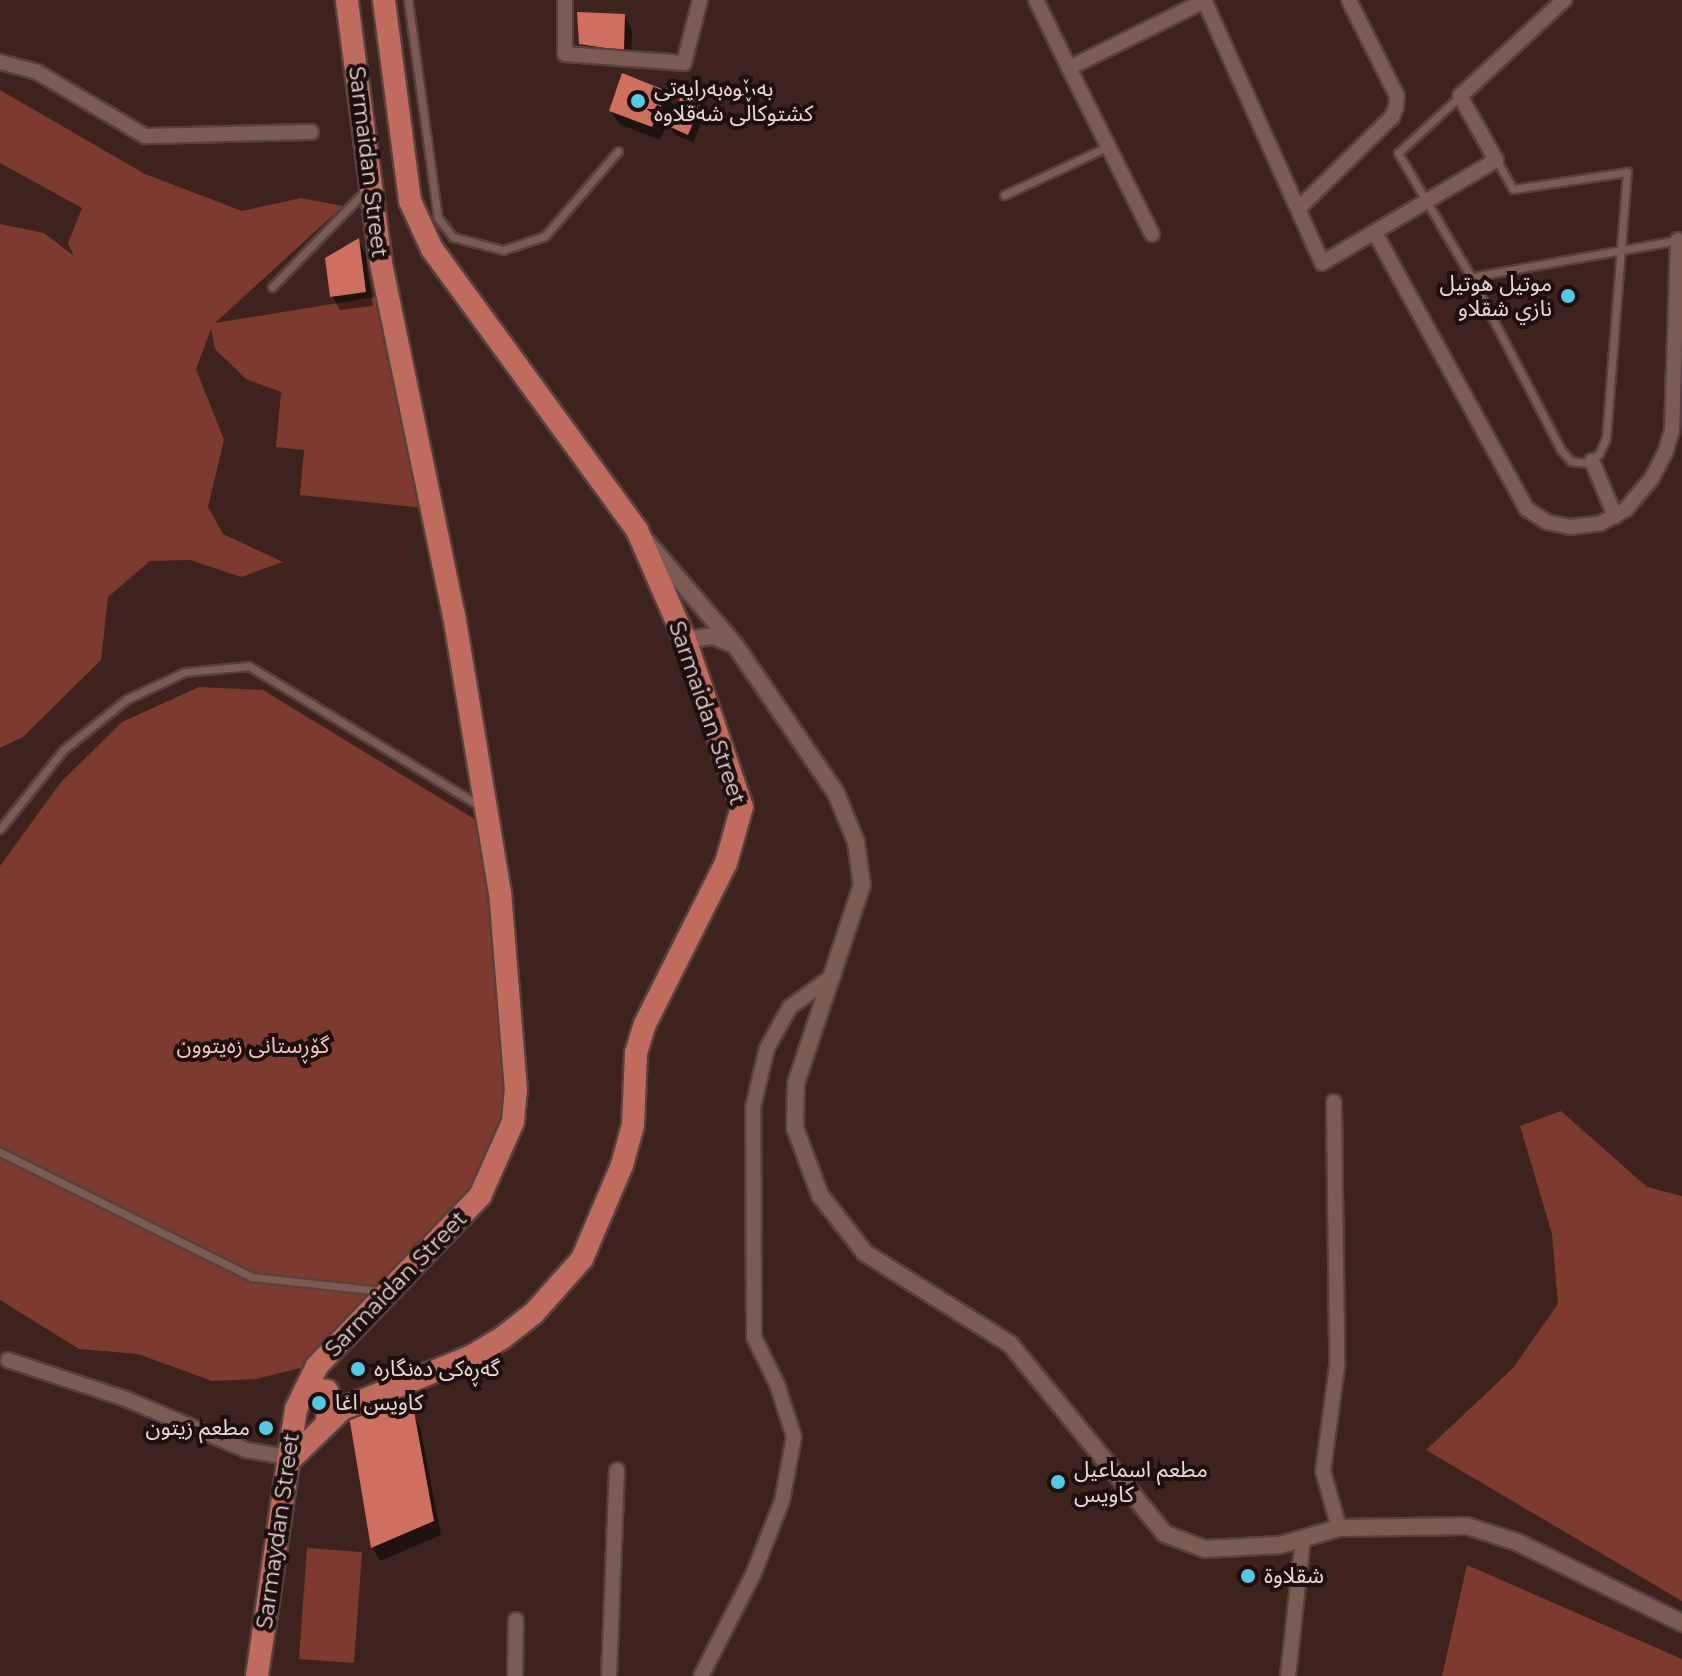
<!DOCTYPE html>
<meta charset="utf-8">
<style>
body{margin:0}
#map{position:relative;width:1682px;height:1676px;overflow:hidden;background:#3d221d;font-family:Montserrat,"Noto Sans Arabic",sans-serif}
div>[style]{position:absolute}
.green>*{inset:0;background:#7d3a2f}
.shadow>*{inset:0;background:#0007}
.building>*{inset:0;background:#cf6f60}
.roads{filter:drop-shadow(2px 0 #57403d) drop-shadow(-2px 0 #57403d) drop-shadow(0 2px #57403d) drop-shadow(0 -2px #57403d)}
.service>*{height:7px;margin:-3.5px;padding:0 3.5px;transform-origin:3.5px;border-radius:3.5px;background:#7c5b55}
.minor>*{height:14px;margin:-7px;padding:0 7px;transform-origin:7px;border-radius:7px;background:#7c5b55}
.tertiary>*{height:16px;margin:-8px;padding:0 8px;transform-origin:8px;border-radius:8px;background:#7c5b55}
.primary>*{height:22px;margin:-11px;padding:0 11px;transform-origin:11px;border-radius:11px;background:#bf6b5d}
.dots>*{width:22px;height:22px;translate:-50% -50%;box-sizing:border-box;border:4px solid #1c0f0d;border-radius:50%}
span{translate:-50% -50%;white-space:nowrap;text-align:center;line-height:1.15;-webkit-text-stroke:8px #1c0f0d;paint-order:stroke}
.poi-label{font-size:22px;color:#ebd8d5}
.left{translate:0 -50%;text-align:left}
.right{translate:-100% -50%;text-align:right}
.street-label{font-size:22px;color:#ebd8d5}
.park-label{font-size:22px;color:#f8c4ba}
</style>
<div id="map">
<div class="green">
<i style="clip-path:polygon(0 90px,145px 174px,242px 211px,301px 198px,343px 206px,215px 323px,387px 295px,423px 508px,300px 495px,304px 450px,276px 447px,281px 392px,246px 379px,215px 349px,211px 329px,196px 369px,224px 440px,208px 507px,223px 534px,283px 562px,241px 577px,190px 560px,150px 561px,108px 597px,101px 660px,23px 737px,0 748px,0 224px,44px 233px,74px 256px,68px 243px,82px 208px,0 163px)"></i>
<i style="clip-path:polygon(199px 687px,263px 690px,476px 820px,503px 969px,510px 1122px,479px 1185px,378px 1282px,313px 1365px,256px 1379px,212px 1381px,138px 1354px,79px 1349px,0 1300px,0 866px,61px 782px,122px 722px)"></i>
<i style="clip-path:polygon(1561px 1111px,1647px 1187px,1682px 1196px,1682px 1601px,1426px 1450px,1513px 1368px,1558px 1304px,1552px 1234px,1520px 1126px)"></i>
<i style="clip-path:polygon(307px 1548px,362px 1552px,354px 1663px,299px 1659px)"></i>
<i style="clip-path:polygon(1467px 1565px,1682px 1659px,1682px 1676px,1442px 1676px)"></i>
</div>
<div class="shadow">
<i style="clip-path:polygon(578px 14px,624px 16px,632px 30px,631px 65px,601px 64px,586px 52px,578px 37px)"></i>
<i style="clip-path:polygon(666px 92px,674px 106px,660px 140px,619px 124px,611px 111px)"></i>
<i style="clip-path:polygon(702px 101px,707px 110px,693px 142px,675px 135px,670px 126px)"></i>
<i style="clip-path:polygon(358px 240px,365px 253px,373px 306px,340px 310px,332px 296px)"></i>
<i style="clip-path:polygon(412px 1413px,420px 1427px,441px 1535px,380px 1561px,373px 1548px,351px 1418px)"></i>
</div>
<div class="building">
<i style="clip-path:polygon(577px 12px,625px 14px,624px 51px,579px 44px)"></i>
<i style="clip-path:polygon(622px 73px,667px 91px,652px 127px,609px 111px)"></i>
<i style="clip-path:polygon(683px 91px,703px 99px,688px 135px,668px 126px)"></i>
<i style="clip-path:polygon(359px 238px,366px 292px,330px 297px,325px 258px)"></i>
<i style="clip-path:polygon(414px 1411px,434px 1521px,371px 1548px,349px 1416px)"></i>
</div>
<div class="roads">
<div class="service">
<i style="left:408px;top:0;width:220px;rotate:82.2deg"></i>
<i style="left:438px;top:218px;width:24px;rotate:52deg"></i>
<i style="left:453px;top:237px;width:52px;rotate:14.6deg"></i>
<i style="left:503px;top:250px;width:44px;rotate:-18.4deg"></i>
<i style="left:545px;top:236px;width:112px;rotate:-49.3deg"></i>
<i style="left:1460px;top:96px;width:84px;rotate:137.4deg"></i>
<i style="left:1398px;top:153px;width:144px;rotate:59.5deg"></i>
<i style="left:1471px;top:277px;width:195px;rotate:62.5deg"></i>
<i style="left:1561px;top:450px;width:15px;rotate:48deg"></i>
<i style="left:1571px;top:461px;width:15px;rotate:8deg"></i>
<i style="left:1586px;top:463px;width:16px;rotate:-35deg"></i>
<i style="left:1599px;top:454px;width:17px;rotate:-66deg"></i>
<i style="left:1606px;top:438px;width:267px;rotate:-85.5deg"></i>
<i style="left:1627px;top:172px;width:115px;rotate:171.5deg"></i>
<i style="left:1513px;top:189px;width:34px;rotate:-120deg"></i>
<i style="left:1004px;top:195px;width:114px;rotate:-25deg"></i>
<i style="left:1471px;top:277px;width:210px;rotate:-10.1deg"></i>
<i style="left:272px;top:287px;width:138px;rotate:-45.9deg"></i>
<i style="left:0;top:829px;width:101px;rotate:-51.4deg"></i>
<i style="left:63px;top:750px;width:82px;rotate:-38.6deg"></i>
<i style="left:127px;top:699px;width:64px;rotate:-25deg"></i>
<i style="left:185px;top:672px;width:64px;rotate:-5.4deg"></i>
<i style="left:249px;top:666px;width:272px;rotate:31.2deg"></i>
<i style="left:0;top:1152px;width:281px;rotate:26.4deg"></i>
<i style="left:252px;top:1277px;width:129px;rotate:6.2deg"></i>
</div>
<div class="minor">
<i style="left:565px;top:0;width:54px;rotate:90deg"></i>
<i style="left:565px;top:54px;width:119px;rotate:4.3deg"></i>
<i style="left:684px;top:63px;width:65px;rotate:-75.7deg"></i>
<i style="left:1036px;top:0;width:76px;rotate:64.1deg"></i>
<i style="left:1204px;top:0;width:288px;rotate:65.8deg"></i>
<i style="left:1322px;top:263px;width:202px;rotate:-30.6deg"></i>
<i style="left:1496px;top:160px;width:73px;rotate:-119.4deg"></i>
<i style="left:1460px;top:96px;width:142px;rotate:-42.7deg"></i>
<i style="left:0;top:62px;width:38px;rotate:15deg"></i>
<i style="left:37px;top:72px;width:126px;rotate:30.7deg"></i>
<i style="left:145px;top:136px;width:166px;rotate:-1.4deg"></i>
<i style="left:1299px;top:208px;width:130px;rotate:-44.4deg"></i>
<i style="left:1392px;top:117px;width:11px;rotate:-68deg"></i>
<i style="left:1396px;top:107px;width:11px;rotate:-85deg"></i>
<i style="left:1397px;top:96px;width:107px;rotate:-116.6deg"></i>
<i style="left:1375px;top:233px;width:315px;rotate:61.2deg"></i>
<i style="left:1527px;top:509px;width:24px;rotate:33deg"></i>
<i style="left:1547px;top:522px;width:24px;rotate:12deg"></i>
<i style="left:1570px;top:527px;width:31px;rotate:-7deg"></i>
<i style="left:1601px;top:523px;width:29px;rotate:-29deg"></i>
<i style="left:1626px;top:509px;width:40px;rotate:-50deg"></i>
<i style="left:1652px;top:478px;width:31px;rotate:-63deg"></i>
<i style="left:1666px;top:450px;width:21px;rotate:-73deg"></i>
<i style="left:1672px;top:430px;width:190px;rotate:-88.2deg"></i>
<i style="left:1152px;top:234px;width:186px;rotate:-116.6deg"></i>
<i style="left:1069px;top:68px;width:151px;rotate:-26.4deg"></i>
<i style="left:1592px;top:461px;width:60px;rotate:67.3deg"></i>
<i style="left:1334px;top:1102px;width:264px;rotate:89.3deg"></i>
<i style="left:1337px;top:1366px;width:106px;rotate:97.6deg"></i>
<i style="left:1323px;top:1471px;width:59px;rotate:74.3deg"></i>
<i style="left:8px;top:1360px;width:124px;rotate:18.3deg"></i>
<i style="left:126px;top:1399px;width:130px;rotate:23deg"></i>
<i style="left:246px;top:1450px;width:47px;rotate:9.9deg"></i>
<i style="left:515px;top:1676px;width:56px;rotate:-89deg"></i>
<i style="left:609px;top:1676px;width:206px;rotate:-87.8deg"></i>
<i style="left:701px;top:1676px;width:114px;rotate:-62.8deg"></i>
<i style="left:753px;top:1575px;width:79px;rotate:-68.6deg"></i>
<i style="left:782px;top:1501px;width:65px;rotate:-79.4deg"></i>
<i style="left:794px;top:1437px;width:56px;rotate:-107.8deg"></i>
<i style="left:777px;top:1384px;width:52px;rotate:-116.1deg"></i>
<i style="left:754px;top:1337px;width:230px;rotate:-90.2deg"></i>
<i style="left:753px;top:1107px;width:61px;rotate:-76.7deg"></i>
<i style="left:767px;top:1048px;width:47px;rotate:-60.7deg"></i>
<i style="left:790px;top:1007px;width:54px;rotate:-36deg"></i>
<i style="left:1288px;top:1676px;width:138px;rotate:-83.8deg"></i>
</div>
<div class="tertiary">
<i style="left:647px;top:542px;width:135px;rotate:49.5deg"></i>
<i style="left:735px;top:645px;width:179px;rotate:55.7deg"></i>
<i style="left:836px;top:793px;width:53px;rotate:67.8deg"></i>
<i style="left:856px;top:842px;width:43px;rotate:82.1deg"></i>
<i style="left:862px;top:885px;width:209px;rotate:108.4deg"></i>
<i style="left:796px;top:1083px;width:45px;rotate:91.3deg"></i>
<i style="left:795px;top:1128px;width:72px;rotate:69.5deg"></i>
<i style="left:820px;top:1195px;width:73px;rotate:52.2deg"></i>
<i style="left:865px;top:1253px;width:171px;rotate:32.1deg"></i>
<i style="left:1010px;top:1344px;width:245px;rotate:50.8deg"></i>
<i style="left:1165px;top:1534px;width:43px;rotate:20.6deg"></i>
<i style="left:1205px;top:1549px;width:75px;rotate:-3.1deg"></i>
<i style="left:1280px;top:1545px;width:61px;rotate:-16.1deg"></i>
<i style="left:1339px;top:1528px;width:128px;rotate:-0.9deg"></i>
<i style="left:1467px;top:1526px;width:52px;rotate:17.7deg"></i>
<i style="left:1517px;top:1542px;width:184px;rotate:26.1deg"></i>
<i style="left:685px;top:640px;width:28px;rotate:-8deg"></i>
<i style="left:713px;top:636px;width:23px;rotate:23deg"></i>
</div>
<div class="primary">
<i style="left:306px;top:1389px;width:21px;rotate:5deg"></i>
<i style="left:327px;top:1391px;width:10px;rotate:66deg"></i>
<i style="left:331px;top:1400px;width:19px;rotate:102deg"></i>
<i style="left:292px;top:1458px;width:70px;rotate:-44.4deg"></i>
<i style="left:342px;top:1409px;width:140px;rotate:-22.2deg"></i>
<i style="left:472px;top:1356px;width:35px;rotate:-31deg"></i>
<i style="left:502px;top:1338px;width:39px;rotate:-38deg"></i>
<i style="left:533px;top:1314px;width:74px;rotate:-48.3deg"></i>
<i style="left:582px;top:1259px;width:102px;rotate:-66.9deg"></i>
<i style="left:622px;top:1165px;width:41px;rotate:-74.6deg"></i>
<i style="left:633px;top:1125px;width:72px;rotate:-87.6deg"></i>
<i style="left:636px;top:1053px;width:30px;rotate:-73deg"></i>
<i style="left:645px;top:1024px;width:180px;rotate:-63.3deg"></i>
<i style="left:726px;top:863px;width:58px;rotate:-74.1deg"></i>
<i style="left:742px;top:807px;width:176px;rotate:-108.8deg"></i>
<i style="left:685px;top:640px;width:120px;rotate:-113.6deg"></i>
<i style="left:637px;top:530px;width:348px;rotate:-126.1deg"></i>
<i style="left:432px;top:249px;width:53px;rotate:-114.6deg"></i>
<i style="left:410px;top:201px;width:203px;rotate:-97.4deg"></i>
<i style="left:257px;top:1676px;width:270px;rotate:-81.7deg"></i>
<i style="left:296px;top:1409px;width:48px;rotate:-64deg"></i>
<i style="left:317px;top:1366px;width:236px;rotate:-46.2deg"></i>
<i style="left:480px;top:1196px;width:81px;rotate:-66deg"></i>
<i style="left:513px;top:1122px;width:32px;rotate:-85deg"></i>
<i style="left:516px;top:1090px;width:198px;rotate:-94.6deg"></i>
<i style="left:500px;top:893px;width:281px;rotate:-99.4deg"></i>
<i style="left:454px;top:616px;width:360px;rotate:-101.7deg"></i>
<i style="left:381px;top:263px;width:265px;rotate:-97.4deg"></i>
</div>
</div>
<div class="dots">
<i style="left:638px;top:101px;background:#54cade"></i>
<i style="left:1568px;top:296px;background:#54cade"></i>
<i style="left:358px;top:1369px;background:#54cade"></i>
<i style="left:319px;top:1403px;background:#54cade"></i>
<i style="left:266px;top:1428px;background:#54cade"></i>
<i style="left:1058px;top:1482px;background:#54cade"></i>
<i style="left:1248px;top:1576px;background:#54cade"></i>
</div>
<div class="poi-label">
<span class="left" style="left:654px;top:101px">بەڕێوەبەرایەتی<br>کشتوکاڵی شەقلاوە</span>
<span class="right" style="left:1552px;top:296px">موتيل هوتيل<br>نازي شقلاو</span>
<span class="left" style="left:374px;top:1369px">گەڕەکی دەنگارە</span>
<span class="left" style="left:335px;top:1403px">كاويس اغا</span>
<span class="right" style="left:250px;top:1428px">مطعم زيتون</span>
<span class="left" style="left:1074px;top:1482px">مطعم اسماعیل<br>کاویس</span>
<span class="left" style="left:1264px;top:1576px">شقلاوة</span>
</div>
<div class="street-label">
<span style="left:368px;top:162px;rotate:83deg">Sarmaidan Street</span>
<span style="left:707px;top:713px;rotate:71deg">Sarmaidan Street</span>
<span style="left:396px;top:1284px;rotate:-46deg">Sarmaidan Street</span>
<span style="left:278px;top:1531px;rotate:-82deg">Sarmaydan Street</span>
</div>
<div class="park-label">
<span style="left:253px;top:1046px">گۆڕستانی زەیتوون</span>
</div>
</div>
